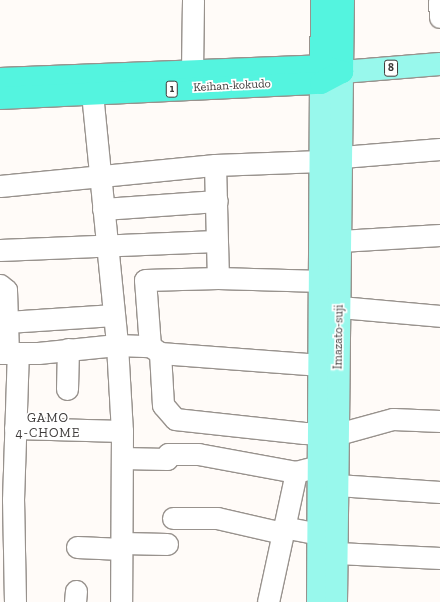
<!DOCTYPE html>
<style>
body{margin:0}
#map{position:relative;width:440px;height:602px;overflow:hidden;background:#fffbf8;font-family:"Zilla Slab",serif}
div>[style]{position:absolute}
.roads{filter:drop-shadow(1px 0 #98928d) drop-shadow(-1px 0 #98928d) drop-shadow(0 1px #98928d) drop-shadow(0 -1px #98928d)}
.minor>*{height:21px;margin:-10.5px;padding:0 10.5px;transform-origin:10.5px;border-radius:10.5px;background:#fff}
.major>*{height:22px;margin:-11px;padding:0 11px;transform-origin:11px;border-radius:11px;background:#98f8ec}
.highway>*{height:22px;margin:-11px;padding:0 11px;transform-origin:11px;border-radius:11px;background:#54f4df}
span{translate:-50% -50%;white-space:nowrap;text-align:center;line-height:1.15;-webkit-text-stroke:3.5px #fff;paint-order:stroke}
.shield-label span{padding:1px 3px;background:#fff;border:1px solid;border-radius:3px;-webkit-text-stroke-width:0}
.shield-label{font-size:11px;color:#3d3a39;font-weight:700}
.street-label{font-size:12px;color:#3d3a39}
.neighbourhood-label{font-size:13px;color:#3d3a39;letter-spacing:1px}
</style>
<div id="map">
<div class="roads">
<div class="minor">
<i style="left:439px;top:0;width:17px;rotate:87deg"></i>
<i style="left:192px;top:72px;width:72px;rotate:-89.2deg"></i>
<i style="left:92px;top:93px;width:253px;rotate:84.3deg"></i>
<i style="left:117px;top:345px;width:86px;rotate:86.7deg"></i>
<i style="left:122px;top:431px;width:171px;rotate:90.3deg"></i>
<i style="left:342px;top:157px;width:98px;rotate:-4.7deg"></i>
<i style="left:215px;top:165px;width:113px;rotate:88.5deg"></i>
<i style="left:0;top:186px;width:216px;rotate:-5.6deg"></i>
<i style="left:215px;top:165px;width:106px;rotate:-2.2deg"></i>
<i style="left:103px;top:209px;width:114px;rotate:-4deg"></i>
<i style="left:340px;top:241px;width:100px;rotate:-3.4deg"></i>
<i style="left:0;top:250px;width:216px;rotate:-2.4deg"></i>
<i style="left:0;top:285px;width:8px;rotate:40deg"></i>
<i style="left:6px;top:290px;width:63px;rotate:88.2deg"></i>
<i style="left:340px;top:307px;width:100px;rotate:5.1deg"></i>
<i style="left:7px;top:322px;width:107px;rotate:-3.7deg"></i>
<i style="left:150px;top:346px;width:66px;rotate:-94.3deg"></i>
<i style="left:145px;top:280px;width:73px;rotate:-1.6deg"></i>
<i style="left:218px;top:278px;width:104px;rotate:1.7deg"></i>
<i style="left:0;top:353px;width:38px"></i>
<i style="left:38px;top:353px;width:79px;rotate:-5.8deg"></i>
<i style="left:117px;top:345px;width:33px;rotate:2deg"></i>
<i style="left:150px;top:346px;width:12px;rotate:35deg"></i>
<i style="left:160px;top:353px;width:161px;rotate:4.3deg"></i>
<i style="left:160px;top:353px;width:52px;rotate:86.7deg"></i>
<i style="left:163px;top:405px;width:18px;rotate:49deg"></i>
<i style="left:175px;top:419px;width:130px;rotate:6.2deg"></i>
<i style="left:304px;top:433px;width:34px;rotate:2deg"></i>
<i style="left:338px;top:434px;width:57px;rotate:-15.3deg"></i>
<i style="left:393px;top:419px;width:47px;rotate:2.4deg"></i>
<i style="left:67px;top:389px;width:40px;rotate:-88.6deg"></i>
<i style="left:15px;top:428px;width:107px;rotate:1.6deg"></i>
<i style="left:122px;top:458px;width:45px;rotate:1.3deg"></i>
<i style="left:167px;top:459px;width:5px;rotate:-79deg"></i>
<i style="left:168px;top:454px;width:30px"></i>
<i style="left:198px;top:454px;width:100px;rotate:10.4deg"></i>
<i style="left:296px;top:472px;width:24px;rotate:-15deg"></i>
<i style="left:337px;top:485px;width:103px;rotate:3.9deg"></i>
<i style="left:173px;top:518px;width:44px"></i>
<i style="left:217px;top:518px;width:67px;rotate:13deg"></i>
<i style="left:283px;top:527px;width:37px;rotate:11deg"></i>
<i style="left:122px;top:543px;width:45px;rotate:1.3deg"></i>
<i style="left:77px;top:547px;width:45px;rotate:2.5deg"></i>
<i style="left:337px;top:553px;width:103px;rotate:2.8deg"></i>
<i style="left:15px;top:602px;width:102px;rotate:-91.1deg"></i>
<i style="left:13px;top:500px;width:147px;rotate:-88.1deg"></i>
<i style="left:75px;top:602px;width:11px;rotate:-85deg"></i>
<i style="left:268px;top:602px;width:133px;rotate:-77.8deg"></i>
</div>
<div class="major">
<i style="left:318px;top:602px;width:519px;rotate:-89.67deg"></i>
<i style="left:336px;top:602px;width:530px;rotate:-89.35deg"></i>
<i style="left:342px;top:72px;width:98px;rotate:-4.7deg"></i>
</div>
<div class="highway">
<i style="left:342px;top:72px;width:72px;rotate:-89.2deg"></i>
<i style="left:0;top:79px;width:321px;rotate:-2.3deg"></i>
<i style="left:321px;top:66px;width:22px;rotate:16deg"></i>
<i style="left:321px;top:79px;width:79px;rotate:-89.3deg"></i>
<i style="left:0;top:98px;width:321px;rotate:-2.7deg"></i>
<i style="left:321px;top:83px;width:24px;rotate:-28deg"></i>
</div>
</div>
<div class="shield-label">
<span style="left:391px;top:68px">8</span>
<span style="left:172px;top:89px">1</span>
</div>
<div class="street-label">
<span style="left:232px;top:86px;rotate:-3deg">Keihan-kokudo</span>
<span style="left:339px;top:337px;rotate:-89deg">Imazato-suji</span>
</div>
<div class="neighbourhood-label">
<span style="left:48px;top:426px">GAMO<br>4-CHOME</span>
</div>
</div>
